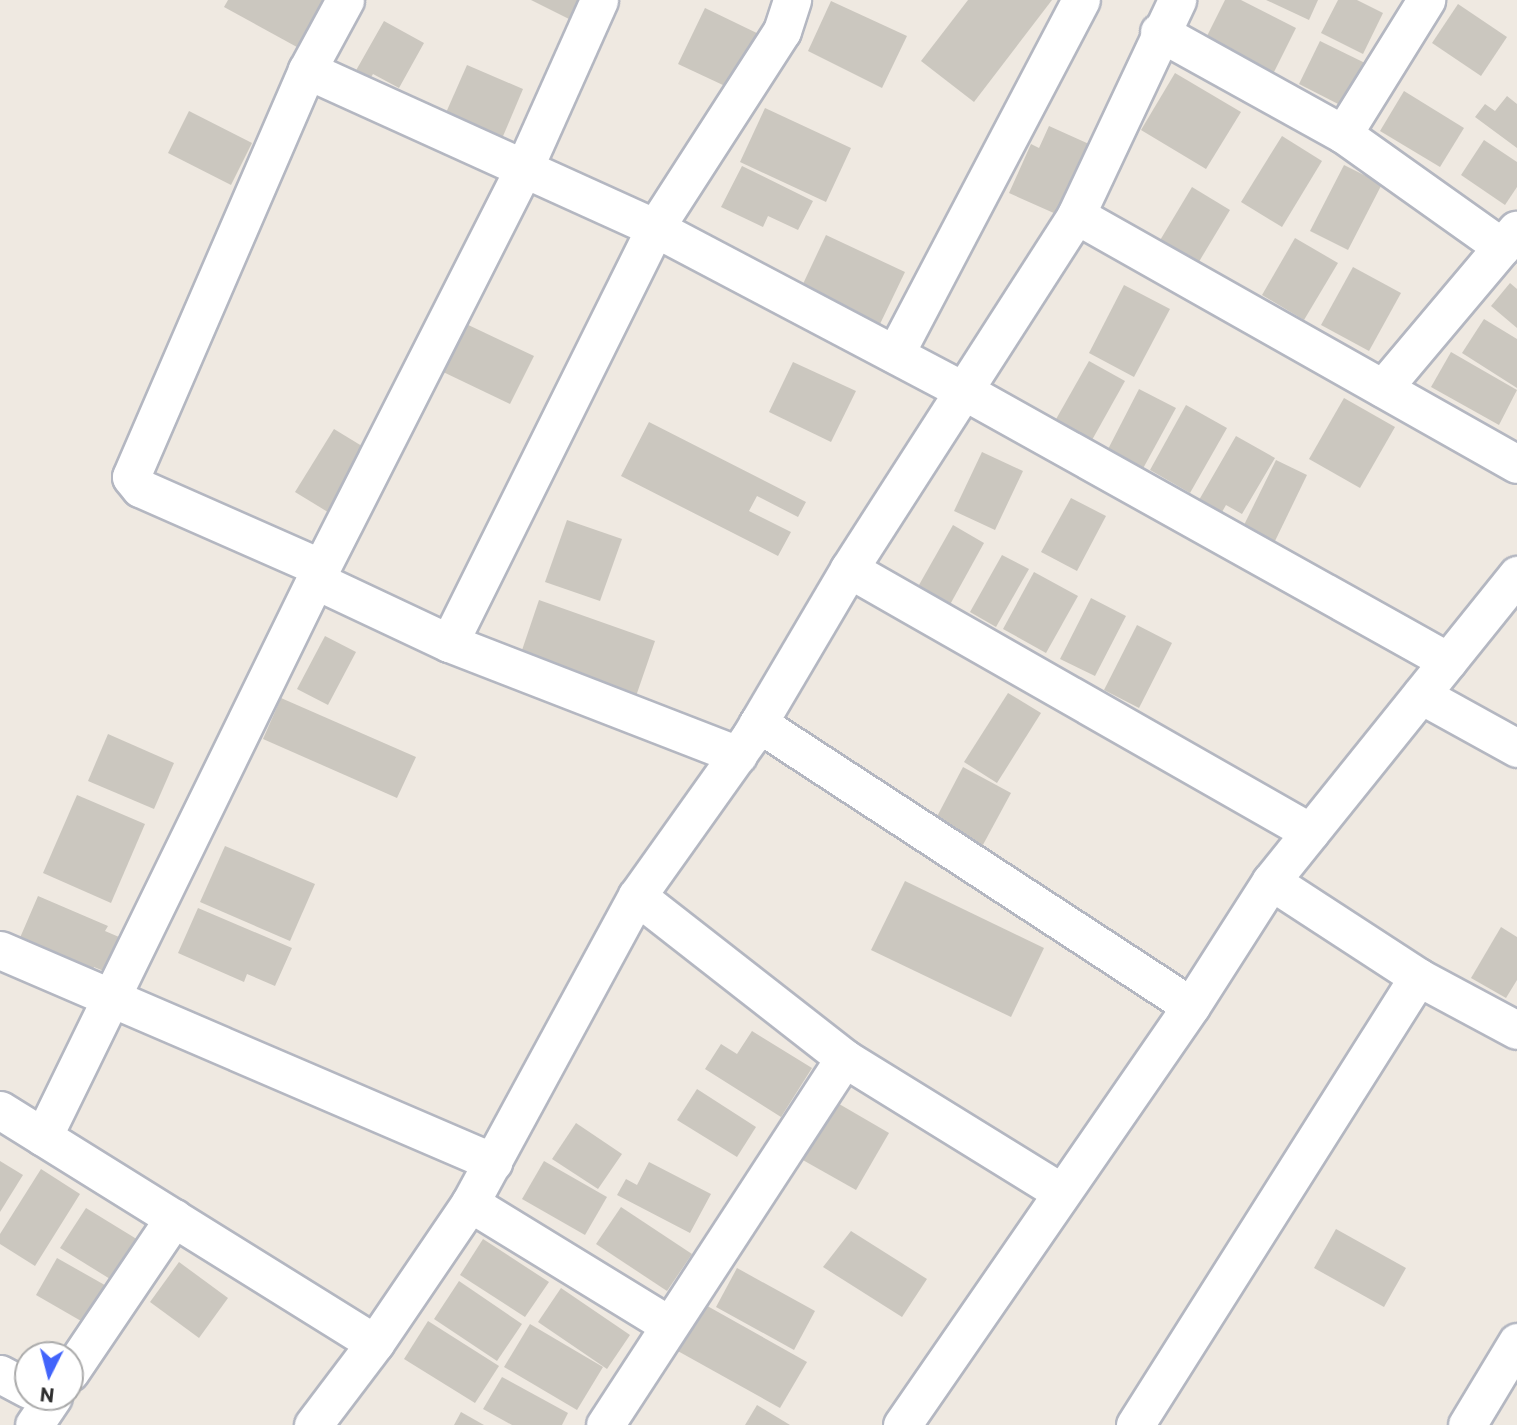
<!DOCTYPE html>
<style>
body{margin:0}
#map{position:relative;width:1517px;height:1425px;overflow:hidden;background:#efe9e1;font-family:Commissioner,sans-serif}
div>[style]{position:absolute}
.building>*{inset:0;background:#cbc7bf}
.roads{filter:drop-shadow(2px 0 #b4b7c1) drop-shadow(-2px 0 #b4b7c1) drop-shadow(0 2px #b4b7c1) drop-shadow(0 -2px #b4b7c1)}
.minor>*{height:37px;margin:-18.5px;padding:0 18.5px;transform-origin:18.5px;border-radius:18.5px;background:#fff}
span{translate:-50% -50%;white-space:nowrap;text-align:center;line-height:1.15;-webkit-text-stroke:6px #fff;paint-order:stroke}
.north{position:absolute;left:14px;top:1341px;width:70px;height:70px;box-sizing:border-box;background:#fff;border:2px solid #ababab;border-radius:50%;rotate:186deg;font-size:19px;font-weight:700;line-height:28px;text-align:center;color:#2e2e2e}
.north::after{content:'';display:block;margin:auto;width:24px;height:32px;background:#4264fb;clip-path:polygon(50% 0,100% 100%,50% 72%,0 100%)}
</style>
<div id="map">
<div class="building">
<i style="clip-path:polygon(228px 0,335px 0,306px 52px,224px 7px)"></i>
<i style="clip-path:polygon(531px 0,591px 0,579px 24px)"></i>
<i style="clip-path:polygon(968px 0,1052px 0,974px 102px,921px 61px)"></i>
<i style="clip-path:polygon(1225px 0,1241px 0,1296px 28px,1273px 74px,1205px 40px)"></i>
<i style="clip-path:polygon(1266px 0,1318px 0,1309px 20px)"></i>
<i style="clip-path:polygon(1338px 0,1357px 0,1383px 13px,1363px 54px,1321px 33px)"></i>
<i style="clip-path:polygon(831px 1px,907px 36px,882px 88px,808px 51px)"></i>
<i style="clip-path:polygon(1458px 4px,1507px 37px,1481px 76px,1432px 43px)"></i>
<i style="clip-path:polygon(705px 8px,767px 38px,740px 93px,678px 64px)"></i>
<i style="clip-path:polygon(384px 21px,424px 43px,399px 88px,373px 74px,368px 82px,354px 74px)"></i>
<i style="clip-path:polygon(1320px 41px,1365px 63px,1344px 107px,1299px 84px)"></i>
<i style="clip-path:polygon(467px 65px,523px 89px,498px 148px,441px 124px)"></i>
<i style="clip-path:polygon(1175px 73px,1241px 112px,1206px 169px,1141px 130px)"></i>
<i style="clip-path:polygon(1404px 91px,1464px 128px,1440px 167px,1380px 131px)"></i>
<i style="clip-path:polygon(1507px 96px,1517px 104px,1517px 148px,1475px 117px,1485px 104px,1495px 111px)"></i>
<i style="clip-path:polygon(765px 108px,851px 148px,826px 202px,740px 162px)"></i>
<i style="clip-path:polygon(189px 111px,252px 143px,231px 185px,168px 153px)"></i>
<i style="clip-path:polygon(1049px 126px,1089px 144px,1056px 214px,1009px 193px,1031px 144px,1039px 148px)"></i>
<i style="clip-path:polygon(1282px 136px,1322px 161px,1282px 227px,1241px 202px)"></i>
<i style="clip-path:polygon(1484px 140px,1517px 162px,1517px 187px,1505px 205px,1461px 175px)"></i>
<i style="clip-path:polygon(1344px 165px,1382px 184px,1348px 250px,1310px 231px)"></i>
<i style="clip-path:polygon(742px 166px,813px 201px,798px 230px,768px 216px,763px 227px,721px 207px)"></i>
<i style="clip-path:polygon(1192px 187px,1230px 210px,1194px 270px,1156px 247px)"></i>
<i style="clip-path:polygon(826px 235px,905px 272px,880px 324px,802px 286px)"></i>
<i style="clip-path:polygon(1295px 238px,1338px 263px,1304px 320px,1262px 295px)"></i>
<i style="clip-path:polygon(1353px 267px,1401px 293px,1369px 351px,1321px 325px)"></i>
<i style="clip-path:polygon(1510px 283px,1517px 289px,1517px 328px,1491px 306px)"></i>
<i style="clip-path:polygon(1124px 285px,1170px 309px,1134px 377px,1089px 353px)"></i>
<i style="clip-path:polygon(1484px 319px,1517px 339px,1517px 388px,1462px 353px)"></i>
<i style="clip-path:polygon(462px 322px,534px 356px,510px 404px,439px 370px)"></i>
<i style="clip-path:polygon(1451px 352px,1517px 390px,1499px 425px,1431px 387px)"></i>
<i style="clip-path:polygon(1089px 361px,1125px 381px,1087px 449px,1051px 428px)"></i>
<i style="clip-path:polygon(793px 362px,856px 391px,831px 442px,769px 412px)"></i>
<i style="clip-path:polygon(1139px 389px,1176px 408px,1140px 474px,1105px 455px)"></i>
<i style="clip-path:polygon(1344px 398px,1395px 427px,1360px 488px,1309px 459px)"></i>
<i style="clip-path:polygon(1186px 405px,1227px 428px,1190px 493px,1150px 470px)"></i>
<i style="clip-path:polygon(649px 422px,806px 502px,798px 517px,757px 496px,749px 511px,791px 532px,778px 556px,621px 476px)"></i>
<i style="clip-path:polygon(334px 429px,375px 454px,336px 517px,295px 492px)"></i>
<i style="clip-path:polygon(1236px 436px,1275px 458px,1242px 514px,1226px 505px,1222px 512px,1199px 500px)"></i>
<i style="clip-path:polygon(982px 452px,1023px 471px,995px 530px,954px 511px)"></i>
<i style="clip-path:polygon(1276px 460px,1307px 475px,1275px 541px,1244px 525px)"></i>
<i style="clip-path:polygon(1071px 498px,1106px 516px,1077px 571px,1041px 552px)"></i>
<i style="clip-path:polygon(567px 520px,622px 539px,600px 601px,545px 582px)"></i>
<i style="clip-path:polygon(953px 525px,984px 543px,947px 610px,915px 592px)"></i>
<i style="clip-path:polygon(1002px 555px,1029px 569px,996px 627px,970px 612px)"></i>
<i style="clip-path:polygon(1034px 572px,1078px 596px,1046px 653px,1003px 629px)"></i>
<i style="clip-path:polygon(1091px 598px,1126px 616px,1095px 676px,1060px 659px)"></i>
<i style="clip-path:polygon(539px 600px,655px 641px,635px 699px,519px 659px)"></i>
<i style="clip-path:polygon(1137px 625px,1172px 643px,1139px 708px,1104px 690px)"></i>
<i style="clip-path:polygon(325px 636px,356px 652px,328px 705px,297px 689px)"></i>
<i style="clip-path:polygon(1008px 693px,1041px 713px,997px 783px,964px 762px)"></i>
<i style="clip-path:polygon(281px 698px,416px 757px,397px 798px,263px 739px)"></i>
<i style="clip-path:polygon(108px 734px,174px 763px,154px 809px,88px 781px)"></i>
<i style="clip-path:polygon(963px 767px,1011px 793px,978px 854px,931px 828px)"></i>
<i style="clip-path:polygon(77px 795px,145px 824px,111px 903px,43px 873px)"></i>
<i style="clip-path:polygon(225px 846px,315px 884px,290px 941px,200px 902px)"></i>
<i style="clip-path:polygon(905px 881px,1044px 948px,1011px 1017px,871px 950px)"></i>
<i style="clip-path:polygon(38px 896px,108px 926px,105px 931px,126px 940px,111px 974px,94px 967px,89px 979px,16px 947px)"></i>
<i style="clip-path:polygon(198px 908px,292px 948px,275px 986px,247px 974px,244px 982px,178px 953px)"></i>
<i style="clip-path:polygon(1501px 927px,1517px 937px,1517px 980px,1506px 998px,1471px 978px)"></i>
<i style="clip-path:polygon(752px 1031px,812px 1068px,781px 1117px,705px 1069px,721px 1044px,737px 1054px)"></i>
<i style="clip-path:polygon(697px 1089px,756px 1127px,737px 1157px,677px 1120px)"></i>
<i style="clip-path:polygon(834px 1101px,889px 1133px,856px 1190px,801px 1159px)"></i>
<i style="clip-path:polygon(576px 1123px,622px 1154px,598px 1189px,552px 1159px)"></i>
<i style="clip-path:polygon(0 1161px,23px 1175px,0 1212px)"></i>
<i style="clip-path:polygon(544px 1161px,607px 1197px,585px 1235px,522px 1199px)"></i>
<i style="clip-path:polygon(649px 1162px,711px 1194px,690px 1233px,617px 1195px,626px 1179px,637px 1185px)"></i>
<i style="clip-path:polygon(41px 1169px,80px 1194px,35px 1266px,0 1244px,0 1234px)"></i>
<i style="clip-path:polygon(621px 1207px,692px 1254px,667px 1291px,596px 1244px)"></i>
<i style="clip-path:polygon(86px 1208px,148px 1246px,123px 1287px,60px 1248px)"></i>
<i style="clip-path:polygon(1336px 1229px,1406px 1268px,1384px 1307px,1314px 1268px)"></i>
<i style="clip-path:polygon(851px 1231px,927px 1279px,902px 1317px,823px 1267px)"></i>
<i style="clip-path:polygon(483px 1239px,549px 1282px,525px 1317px,460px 1275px)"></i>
<i style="clip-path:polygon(57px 1258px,110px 1288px,88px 1325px,36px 1295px)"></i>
<i style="clip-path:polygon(179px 1262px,228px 1298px,199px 1338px,150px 1302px)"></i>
<i style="clip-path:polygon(737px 1268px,815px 1311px,794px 1350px,716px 1307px)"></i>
<i style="clip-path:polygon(459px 1281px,522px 1324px,497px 1361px,434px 1319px)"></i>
<i style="clip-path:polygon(561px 1288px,630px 1335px,607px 1369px,538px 1322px)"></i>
<i style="clip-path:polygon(702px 1303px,807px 1362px,780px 1408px,676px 1350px)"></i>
<i style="clip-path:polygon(428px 1321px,499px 1366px,475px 1403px,404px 1359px)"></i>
<i style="clip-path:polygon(530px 1324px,603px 1367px,577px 1410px,504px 1367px)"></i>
<i style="clip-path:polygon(502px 1377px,568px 1413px,562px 1425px,512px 1425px,483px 1409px)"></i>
<i style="clip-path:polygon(757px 1405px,790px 1425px,745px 1425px)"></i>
<i style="clip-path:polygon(461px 1412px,484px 1425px,454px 1425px)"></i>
</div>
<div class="roads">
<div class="minor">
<i style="left:345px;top:0;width:80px;rotate:118.5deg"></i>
<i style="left:307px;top:70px;width:382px;rotate:24.4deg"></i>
<i style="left:655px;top:228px;width:352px;rotate:27.8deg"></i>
<i style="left:966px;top:392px;width:552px;rotate:29.17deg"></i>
<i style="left:1159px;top:32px;width:210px;rotate:29deg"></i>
<i style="left:1343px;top:134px;width:195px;rotate:35.4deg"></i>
<i style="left:307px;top:70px;width:443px;rotate:113.4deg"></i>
<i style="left:131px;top:477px;width:14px;rotate:51deg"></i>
<i style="left:140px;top:488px;width:198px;rotate:23.8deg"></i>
<i style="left:1343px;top:134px;width:158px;rotate:-58.2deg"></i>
<i style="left:1076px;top:215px;width:506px;rotate:29.45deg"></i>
<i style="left:895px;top:354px;width:400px;rotate:-62.3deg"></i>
<i style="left:1383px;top:388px;width:207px;rotate:-49.9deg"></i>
<i style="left:849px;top:569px;width:531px;rotate:29.7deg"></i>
<i style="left:315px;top:580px;width:462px;rotate:-63.1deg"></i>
<i style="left:524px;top:168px;width:184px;rotate:-65.9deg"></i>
<i style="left:449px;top:643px;width:463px;rotate:-63.6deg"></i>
<i style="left:655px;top:228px;width:234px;rotate:-57.2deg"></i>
<i style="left:782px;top:31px;width:33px;rotate:-72deg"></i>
<i style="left:1421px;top:695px;width:110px;rotate:28.9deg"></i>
<i style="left:758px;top:723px;width:517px;rotate:33.17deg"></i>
<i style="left:1271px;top:881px;width:176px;rotate:33.1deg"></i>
<i style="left:1418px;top:977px;width:112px;rotate:28.2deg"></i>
<i style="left:637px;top:896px;width:263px;rotate:38deg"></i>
<i style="left:844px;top:1058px;width:253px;rotate:31.7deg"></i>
<i style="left:0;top:950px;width:537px;rotate:23.27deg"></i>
<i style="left:0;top:1110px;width:441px;rotate:31.9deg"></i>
<i style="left:375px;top:1343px;width:103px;rotate:127.1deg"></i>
<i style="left:43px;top:1137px;width:620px;rotate:-63.97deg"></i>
<i style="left:315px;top:580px;width:148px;rotate:25.2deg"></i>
<i style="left:449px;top:643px;width:310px;rotate:21.2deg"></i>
<i style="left:470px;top:1203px;width:233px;rotate:31.5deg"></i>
<i style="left:375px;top:1343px;width:169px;rotate:-55.8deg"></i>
<i style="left:470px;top:1203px;width:349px;rotate:-61.5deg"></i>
<i style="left:637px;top:896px;width:195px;rotate:-54.6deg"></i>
<i style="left:750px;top:737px;width:195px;rotate:-59.5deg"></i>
<i style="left:849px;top:569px;width:421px;rotate:-57.3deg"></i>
<i style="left:1076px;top:215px;width:238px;rotate:-64.8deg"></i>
<i style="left:70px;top:1372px;width:186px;rotate:-56deg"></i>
<i style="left:0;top:1374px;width:32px;rotate:28deg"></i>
<i style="left:34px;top:1425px;width:34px;rotate:-56deg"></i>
<i style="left:605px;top:1425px;width:438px;rotate:-56.9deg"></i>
<i style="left:902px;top:1425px;width:509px;rotate:-55.4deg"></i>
<i style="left:1191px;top:1006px;width:148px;rotate:-57.4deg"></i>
<i style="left:1271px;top:881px;width:393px;rotate:-51.2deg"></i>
<i style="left:1135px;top:1425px;width:530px;rotate:-57.72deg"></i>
<i style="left:1467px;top:1425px;width:97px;rotate:-58.9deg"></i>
</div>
</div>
<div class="north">N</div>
</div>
